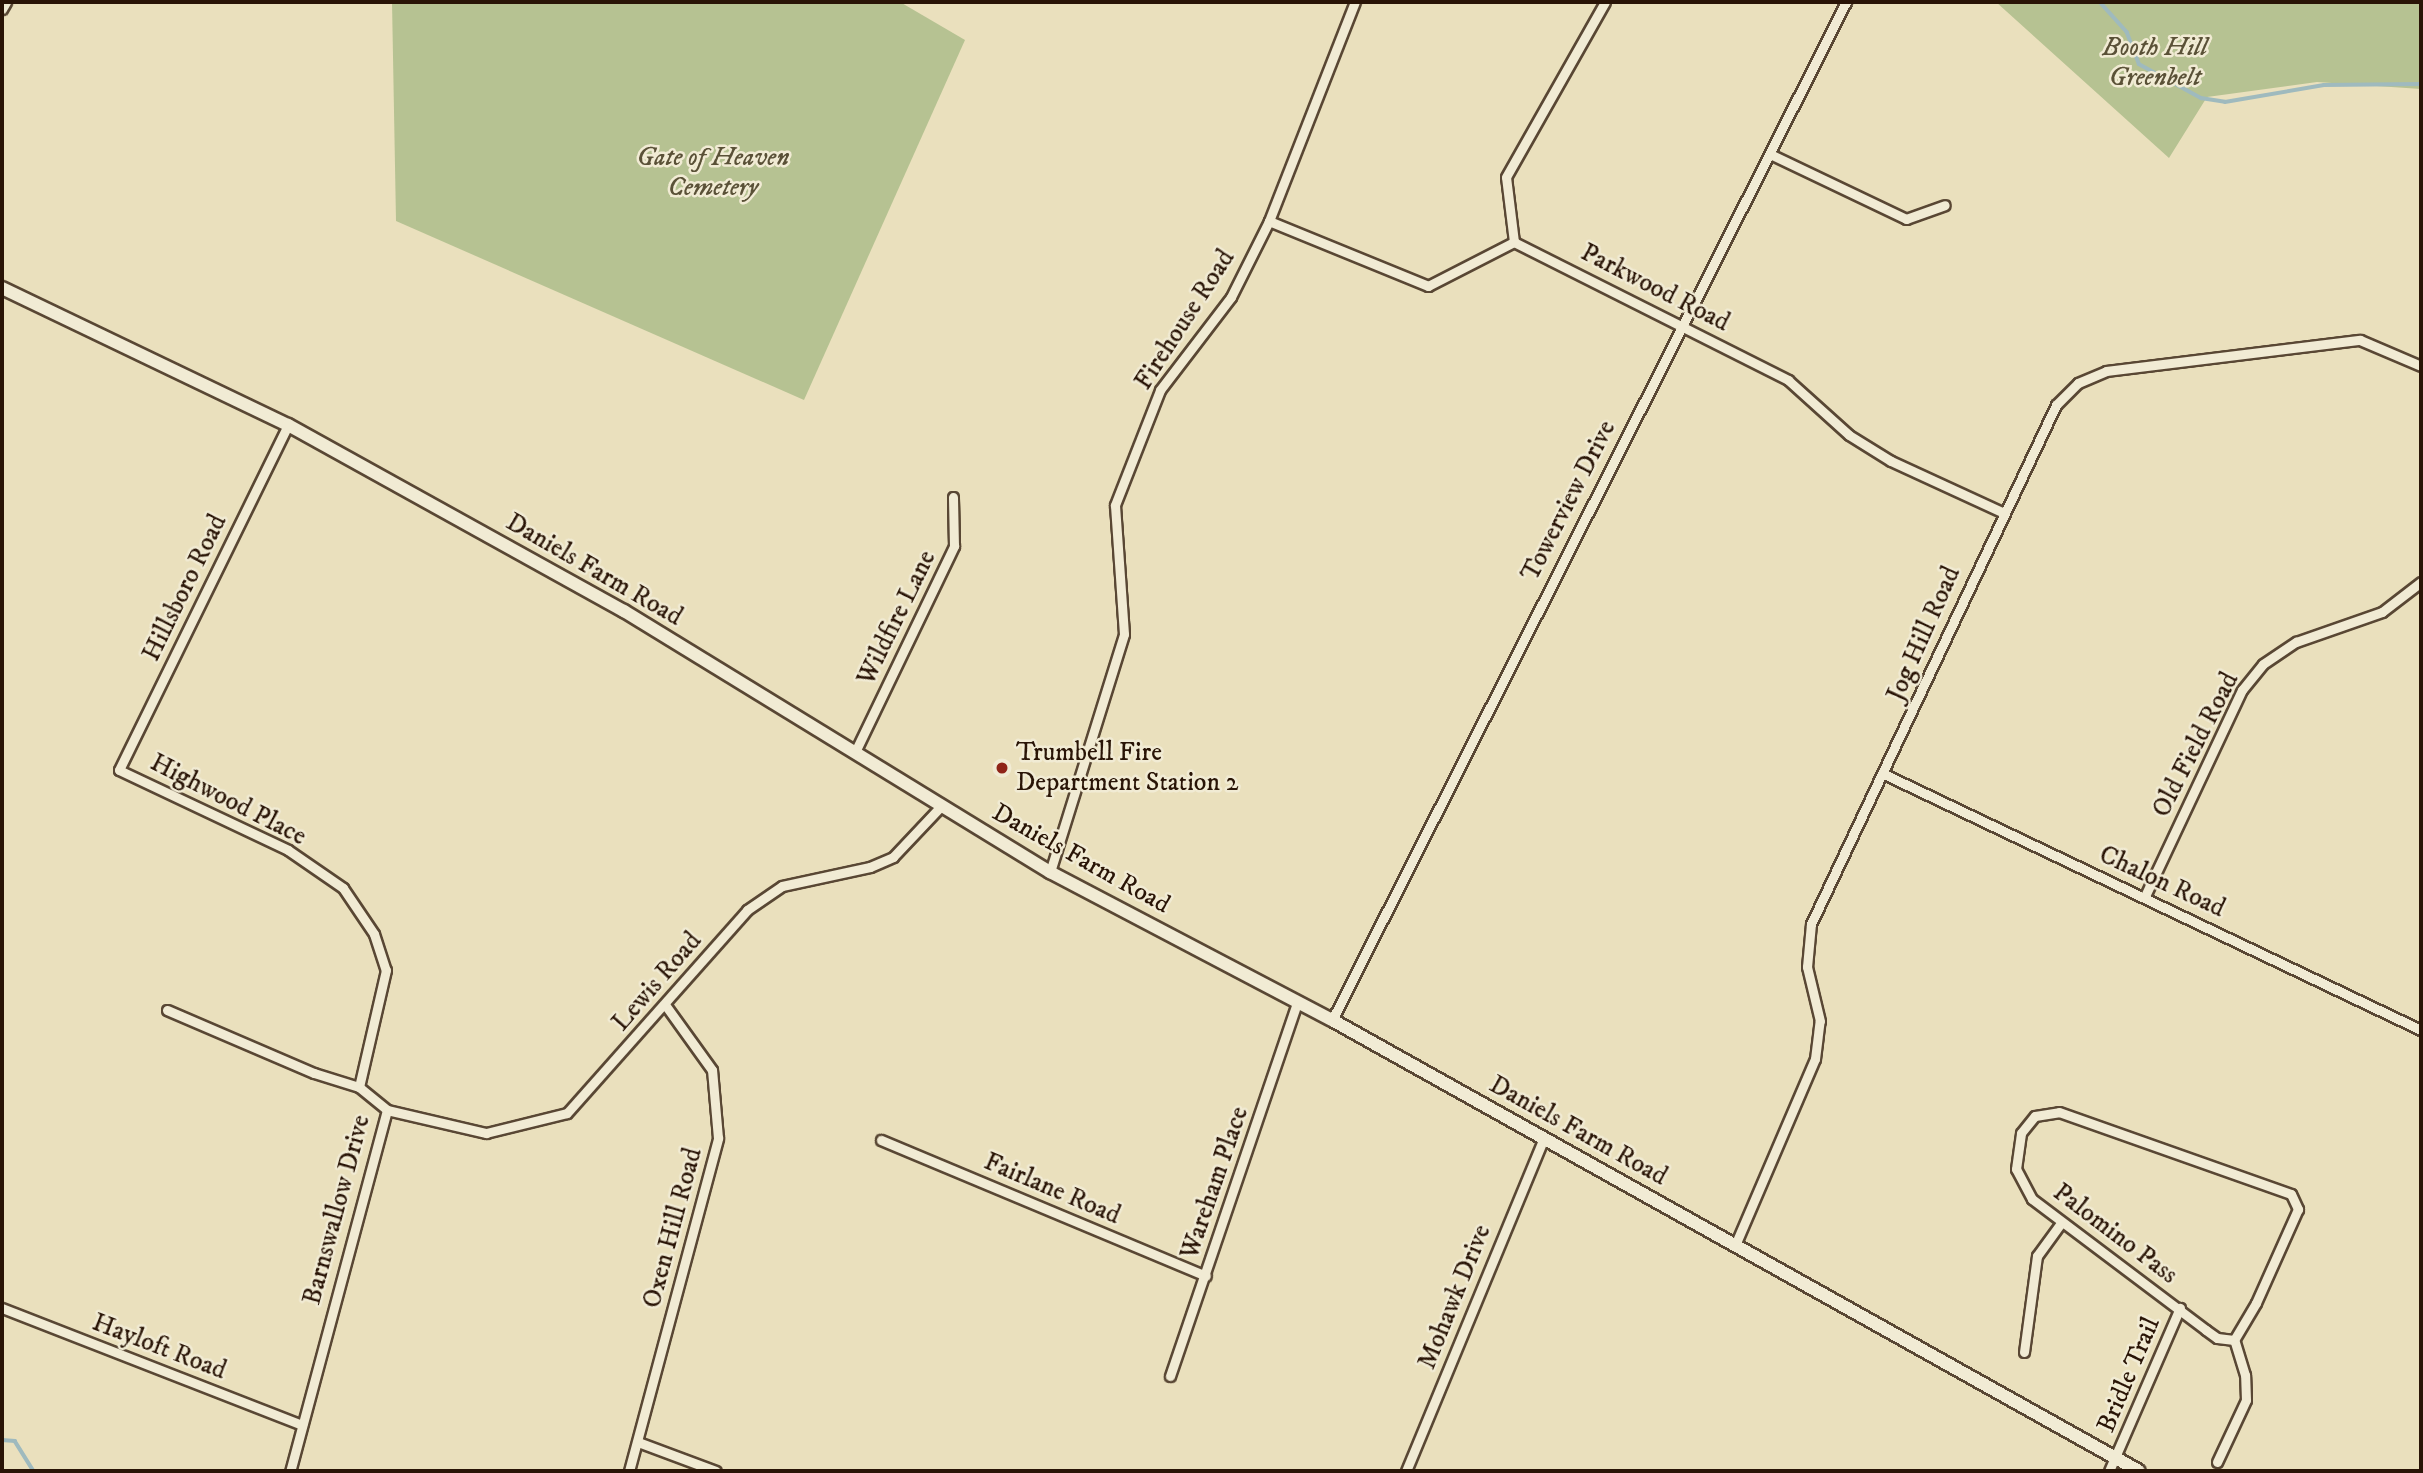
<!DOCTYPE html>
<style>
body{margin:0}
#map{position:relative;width:2423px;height:1473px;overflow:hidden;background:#eae0bd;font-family:"IM FELL DW Pica",serif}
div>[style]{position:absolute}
.green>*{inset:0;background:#b6c292}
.stream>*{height:3.5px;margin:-1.75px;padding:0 1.75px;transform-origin:1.75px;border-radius:1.75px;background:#9fbabe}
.roads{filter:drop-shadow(2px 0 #594734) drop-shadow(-2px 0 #594734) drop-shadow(0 2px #594734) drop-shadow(0 -2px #594734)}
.minor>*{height:9px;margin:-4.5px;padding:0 4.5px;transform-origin:4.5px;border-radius:4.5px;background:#f1ebd4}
.secondary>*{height:12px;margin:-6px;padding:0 6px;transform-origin:6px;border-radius:6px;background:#f1ebd4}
.dots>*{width:19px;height:19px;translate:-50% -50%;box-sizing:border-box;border:4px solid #f1ebd4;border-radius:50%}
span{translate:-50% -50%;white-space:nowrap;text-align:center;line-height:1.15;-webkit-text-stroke:5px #f1ebd4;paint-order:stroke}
.park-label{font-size:26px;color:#5a5137;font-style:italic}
.street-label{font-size:26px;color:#291406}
.poi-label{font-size:26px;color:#291406}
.left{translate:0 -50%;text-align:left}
.frame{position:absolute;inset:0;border:4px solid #291406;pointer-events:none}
</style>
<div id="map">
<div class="green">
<i style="clip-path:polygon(392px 2px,900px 2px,965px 40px,804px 400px,396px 221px)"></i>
<i style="clip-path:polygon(1996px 2px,2421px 2px,2421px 89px,2317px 82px,2207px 97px,2169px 158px)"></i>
</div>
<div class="stream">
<i style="left:2100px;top:2px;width:40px;rotate:48deg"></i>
<i style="left:2127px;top:32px;width:34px;rotate:69deg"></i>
<i style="left:2139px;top:64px;width:71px;rotate:28.7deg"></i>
<i style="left:2201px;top:98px;width:24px;rotate:9deg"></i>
<i style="left:2225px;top:102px;width:100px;rotate:-9.7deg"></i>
<i style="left:2324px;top:85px;width:97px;rotate:-0.6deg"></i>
<i style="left:2px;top:1440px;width:13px;rotate:4deg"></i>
<i style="left:15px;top:1441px;width:36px;rotate:58deg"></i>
</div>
<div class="roads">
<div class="minor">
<i style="left:2px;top:9px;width:8px;rotate:-60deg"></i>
<i style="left:1770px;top:154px;width:151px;rotate:25.5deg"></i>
<i style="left:1906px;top:219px;width:41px;rotate:-19.7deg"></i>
<i style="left:1269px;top:221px;width:172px;rotate:22.2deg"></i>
<i style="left:1428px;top:286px;width:97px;rotate:-27.1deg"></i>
<i style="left:1514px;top:242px;width:307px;rotate:26.7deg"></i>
<i style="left:1788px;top:380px;width:82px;rotate:42deg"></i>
<i style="left:1849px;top:435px;width:49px;rotate:31.8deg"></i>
<i style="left:1891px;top:461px;width:122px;rotate:24.7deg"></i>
<i style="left:1514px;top:242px;width:65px;rotate:-97deg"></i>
<i style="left:1506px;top:177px;width:201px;rotate:-60.5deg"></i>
<i style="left:288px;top:425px;width:384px;rotate:116.1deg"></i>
<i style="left:119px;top:770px;width:187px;rotate:25.3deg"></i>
<i style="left:288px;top:850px;width:67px;rotate:34.6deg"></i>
<i style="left:343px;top:888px;width:55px;rotate:56deg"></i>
<i style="left:374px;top:934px;width:38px;rotate:72deg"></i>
<i style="left:386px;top:970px;width:120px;rotate:103deg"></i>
<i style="left:359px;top:1087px;width:36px;rotate:39deg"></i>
<i style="left:387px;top:1110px;width:374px;rotate:105deg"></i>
<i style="left:855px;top:752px;width:229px;rotate:-64.3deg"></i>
<i style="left:954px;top:546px;width:49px;rotate:-91.2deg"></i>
<i style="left:1884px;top:774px;width:595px;rotate:25.49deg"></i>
<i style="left:1050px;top:872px;width:249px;rotate:-72.7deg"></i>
<i style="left:1124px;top:634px;width:129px;rotate:-94deg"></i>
<i style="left:1115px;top:505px;width:123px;rotate:-68.6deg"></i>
<i style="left:1160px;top:390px;width:117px;rotate:-52.6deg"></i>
<i style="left:1231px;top:297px;width:85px;rotate:-63.4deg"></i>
<i style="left:1269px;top:221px;width:235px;rotate:-68.6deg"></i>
<i style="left:2145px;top:896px;width:228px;rotate:-64.8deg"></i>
<i style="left:2242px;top:690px;width:33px;rotate:-51deg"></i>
<i style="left:2263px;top:664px;width:40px;rotate:-34deg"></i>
<i style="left:2296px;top:642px;width:91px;rotate:-19.2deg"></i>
<i style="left:2382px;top:612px;width:49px;rotate:-37.6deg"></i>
<i style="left:167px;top:1010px;width:160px;rotate:23.2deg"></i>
<i style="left:314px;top:1073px;width:47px;rotate:17.3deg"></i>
<i style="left:1332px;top:1020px;width:1140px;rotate:-63.21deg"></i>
<i style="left:387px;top:1110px;width:102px;rotate:13.1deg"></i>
<i style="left:486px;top:1133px;width:83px;rotate:-13.9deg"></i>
<i style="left:567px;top:1113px;width:271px;rotate:-48.4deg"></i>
<i style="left:747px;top:910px;width:42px;rotate:-34.4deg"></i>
<i style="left:782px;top:886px;width:90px;rotate:-12.2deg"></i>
<i style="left:870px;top:867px;width:25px;rotate:-23deg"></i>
<i style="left:893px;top:857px;width:70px;rotate:-46.7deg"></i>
<i style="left:2059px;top:1112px;width:246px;rotate:19.5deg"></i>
<i style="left:2291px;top:1194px;width:17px;rotate:65deg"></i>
<i style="left:2298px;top:1209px;width:103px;rotate:114.1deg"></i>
<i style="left:2256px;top:1303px;width:43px;rotate:120.7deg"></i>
<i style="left:2234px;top:1340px;width:17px;rotate:-173deg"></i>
<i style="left:2217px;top:1338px;width:14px;rotate:-144deg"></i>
<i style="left:2206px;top:1330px;width:218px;rotate:-143deg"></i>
<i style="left:2032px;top:1199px;width:34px;rotate:-118deg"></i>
<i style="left:2016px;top:1169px;width:36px;rotate:-82deg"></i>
<i style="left:2021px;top:1133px;width:22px;rotate:-51deg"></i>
<i style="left:2035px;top:1116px;width:24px;rotate:-9deg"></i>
<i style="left:881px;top:1140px;width:352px;rotate:22.7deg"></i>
<i style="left:1736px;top:1243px;width:200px;rotate:-66.8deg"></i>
<i style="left:1815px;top:1059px;width:38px;rotate:-83deg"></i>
<i style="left:1820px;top:1021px;width:56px;rotate:-103.5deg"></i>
<i style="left:1807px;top:967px;width:43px;rotate:-84.7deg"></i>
<i style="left:1811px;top:924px;width:574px;rotate:-64.73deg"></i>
<i style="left:2056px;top:405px;width:31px;rotate:-45deg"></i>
<i style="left:2078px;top:383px;width:30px;rotate:-23deg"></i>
<i style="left:2106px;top:371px;width:256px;rotate:-7deg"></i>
<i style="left:2360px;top:340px;width:66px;rotate:23.1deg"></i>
<i style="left:2px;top:1308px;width:322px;rotate:21.3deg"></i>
<i style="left:2024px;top:1352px;width:97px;rotate:-82.3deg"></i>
<i style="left:2037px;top:1256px;width:41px;rotate:-54deg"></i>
<i style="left:1170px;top:1376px;width:394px;rotate:-71.2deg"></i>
<i style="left:638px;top:1442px;width:83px;rotate:20.4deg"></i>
<i style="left:2217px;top:1462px;width:68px;rotate:-64.9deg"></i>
<i style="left:2246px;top:1400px;width:25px;rotate:-92deg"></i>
<i style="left:2245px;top:1375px;width:37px;rotate:-107deg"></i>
<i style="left:629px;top:1471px;width:345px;rotate:-75deg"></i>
<i style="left:718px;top:1138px;width:68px;rotate:-95deg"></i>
<i style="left:712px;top:1070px;width:79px;rotate:-125.7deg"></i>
<i style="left:1406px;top:1471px;width:358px;rotate:-67.5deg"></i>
<i style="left:2109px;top:1471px;width:178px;rotate:-66.5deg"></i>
</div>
<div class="secondary">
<i style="left:2px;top:288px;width:317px;rotate:25.6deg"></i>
<i style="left:288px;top:425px;width:384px;rotate:29deg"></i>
<i style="left:624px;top:611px;width:500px;rotate:31.5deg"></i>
<i style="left:1050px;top:872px;width:318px;rotate:27.7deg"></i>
<i style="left:1332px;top:1020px;width:924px;rotate:29.2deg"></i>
</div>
</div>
<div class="dots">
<i style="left:1002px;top:768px;background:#8f2418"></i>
</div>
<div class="park-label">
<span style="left:2155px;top:63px">Booth Hill<br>Greenbelt</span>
<span style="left:713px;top:173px">Gate of Heaven<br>Cemetery</span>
</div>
<div class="street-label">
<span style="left:1655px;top:288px;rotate:27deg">Parkwood Road</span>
<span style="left:1185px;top:320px;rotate:-57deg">Firehouse Road</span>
<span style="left:1569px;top:501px;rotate:-63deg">Towerview Drive</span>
<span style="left:594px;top:570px;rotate:30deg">Daniels Farm Road</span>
<span style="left:185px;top:588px;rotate:-64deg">Hillsboro Road</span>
<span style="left:897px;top:618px;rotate:-64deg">Wildfire Lane</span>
<span style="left:1924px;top:634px;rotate:-66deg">Jog Hill Road</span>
<span style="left:2196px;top:745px;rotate:-63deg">Old Field Road</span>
<span style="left:228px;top:800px;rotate:27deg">Highwood Place</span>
<span style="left:1081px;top:859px;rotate:29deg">Daniels Farm Road</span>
<span style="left:2162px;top:882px;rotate:25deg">Chalon Road</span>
<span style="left:657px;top:982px;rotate:-49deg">Lewis Road</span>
<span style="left:1578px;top:1131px;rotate:29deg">Daniels Farm Road</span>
<span style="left:1215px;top:1183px;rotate:-71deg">Wareham Place</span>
<span style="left:1052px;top:1189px;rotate:23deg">Fairlane Road</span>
<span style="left:337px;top:1210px;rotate:-75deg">Barnswallow Drive</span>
<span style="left:673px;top:1228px;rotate:-75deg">Oxen Hill Road</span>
<span style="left:2115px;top:1234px;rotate:37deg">Palomino Pass</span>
<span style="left:1455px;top:1297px;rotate:-68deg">Mohawk Drive</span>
<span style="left:159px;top:1347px;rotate:21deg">Hayloft Road</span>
<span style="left:2129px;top:1375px;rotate:-67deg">Bridle Trail</span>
</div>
<div class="poi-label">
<span class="left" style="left:1016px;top:768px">Trumbell Fire<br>Department Station 2</span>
</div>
<div class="frame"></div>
</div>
